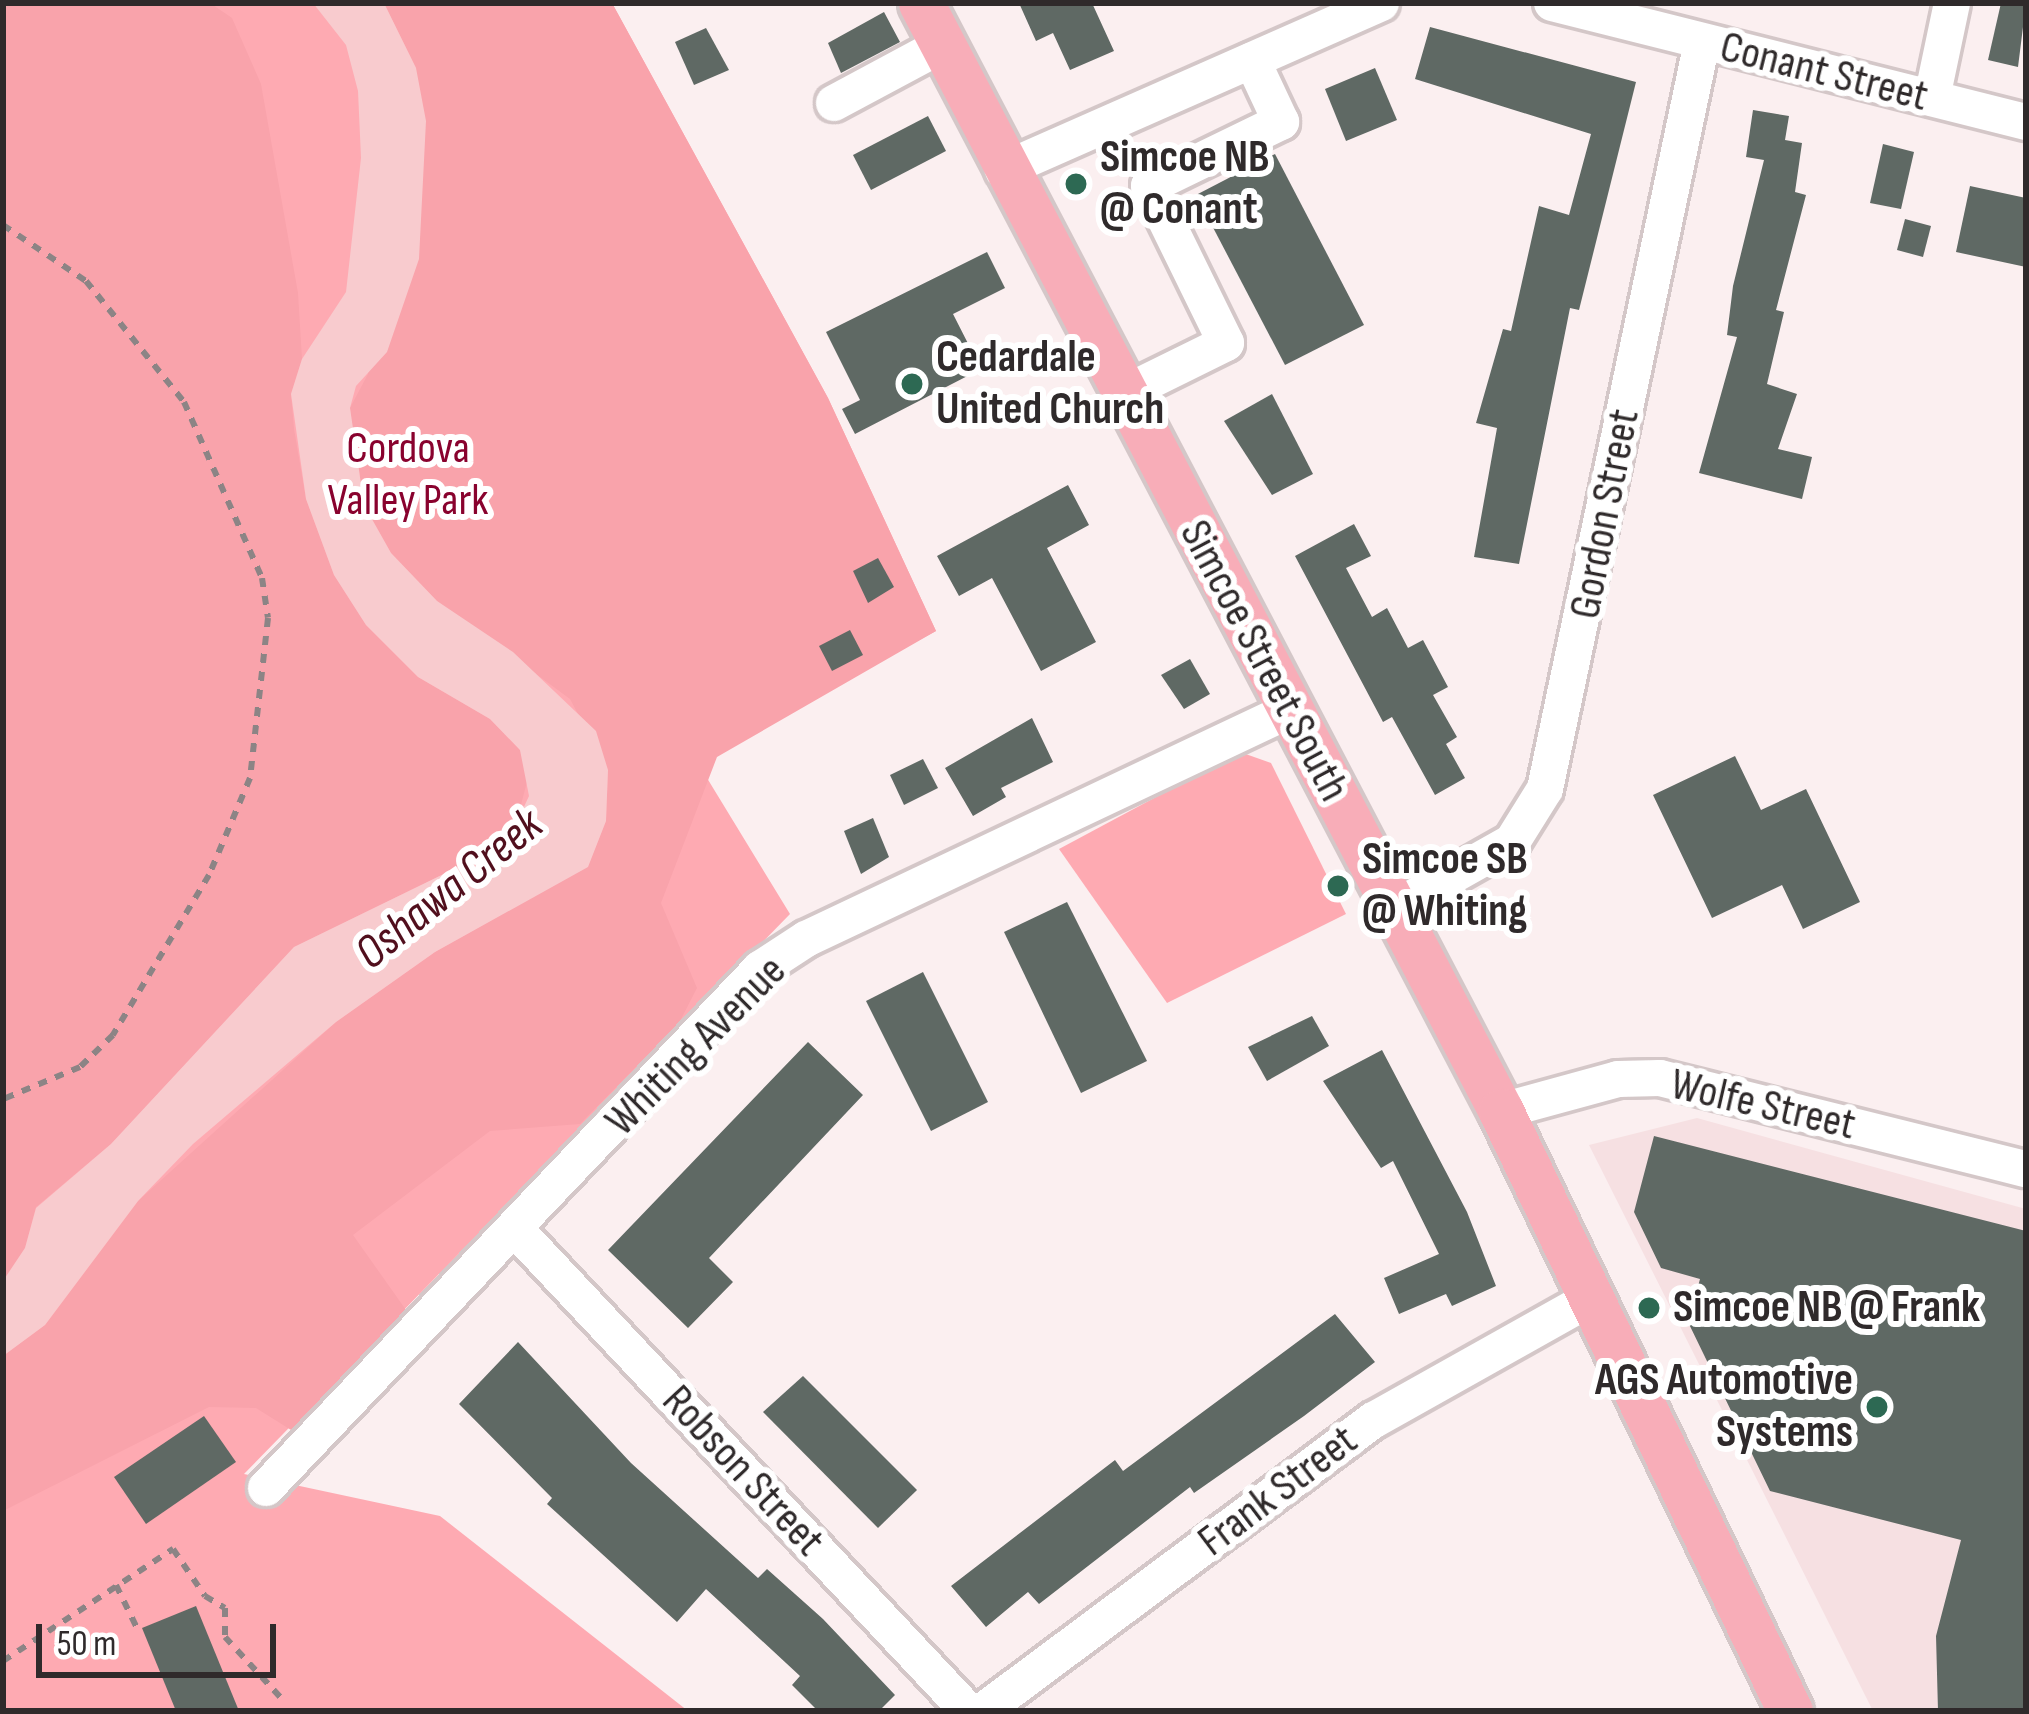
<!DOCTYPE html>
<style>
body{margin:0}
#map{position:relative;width:2029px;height:1714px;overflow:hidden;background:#fbeff0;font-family:"Sofia Sans Condensed",sans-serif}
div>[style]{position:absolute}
.built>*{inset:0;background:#f6e0e2}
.green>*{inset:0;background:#feaab2}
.forest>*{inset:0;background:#f9a3ab}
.water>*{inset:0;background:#f8cbce}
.building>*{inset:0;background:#5f6964}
.path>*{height:6px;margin-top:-3px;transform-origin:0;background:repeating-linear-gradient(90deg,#8c8485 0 9px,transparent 0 18px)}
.roads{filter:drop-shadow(3px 0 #d4c7c8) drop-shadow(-3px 0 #d4c7c8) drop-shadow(0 3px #d4c7c8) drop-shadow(0 -3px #d4c7c8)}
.minor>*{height:36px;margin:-18px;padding:0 18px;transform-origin:18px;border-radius:18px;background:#fff}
.major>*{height:45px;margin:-22.5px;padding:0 22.5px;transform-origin:22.5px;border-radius:22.5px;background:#f8adb8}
.dots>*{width:33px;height:33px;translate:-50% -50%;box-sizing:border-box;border:6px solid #fff;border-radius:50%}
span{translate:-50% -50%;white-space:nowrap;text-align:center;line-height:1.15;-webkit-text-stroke:12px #fff;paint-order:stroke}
.street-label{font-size:45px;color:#2f2a2b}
.poi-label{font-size:45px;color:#2f2a2b;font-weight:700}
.left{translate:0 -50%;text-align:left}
.right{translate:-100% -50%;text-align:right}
.park-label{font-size:45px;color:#89022e}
.water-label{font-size:48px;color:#510f1d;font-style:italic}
.frame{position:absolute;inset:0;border:6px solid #2f2a2b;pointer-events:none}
.scale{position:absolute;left:36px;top:1624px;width:240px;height:54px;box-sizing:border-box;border:6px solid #2f2a2b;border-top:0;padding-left:15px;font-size:36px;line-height:42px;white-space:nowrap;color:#2f2a2b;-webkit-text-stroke:9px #fff;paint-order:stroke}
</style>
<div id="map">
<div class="built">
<i style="clip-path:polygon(1697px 1118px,2026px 1209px,2026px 1711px,1873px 1711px,1589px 1145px)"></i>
</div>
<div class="green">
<i style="clip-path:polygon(3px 3px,612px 3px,828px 398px,936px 631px,696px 760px,790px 914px,244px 1474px,440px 1516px,688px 1711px,3px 1711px)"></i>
<i style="clip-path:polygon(1240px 752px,1271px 763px,1346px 914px,1167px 1003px,1059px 849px)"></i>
</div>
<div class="forest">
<i style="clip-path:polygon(3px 3px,210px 3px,232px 18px,261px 84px,298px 293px,302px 359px,291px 394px,294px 429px,306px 499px,334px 575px,366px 625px,418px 677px,490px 719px,520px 750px,529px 774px,516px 824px,456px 868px,294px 947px,111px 1144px,36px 1207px,25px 1248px,3px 1281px)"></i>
<i style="clip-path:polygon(384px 3px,612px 3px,828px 398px,936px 631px,717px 757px,661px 903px,697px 988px,679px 1023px,580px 1124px,490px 1131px,353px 1235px,406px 1310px,299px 1435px,256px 1408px,209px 1407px,3px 1511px,3px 1356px,45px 1325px,138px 1201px,336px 1022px,435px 952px,588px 866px,606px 821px,608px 770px,570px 699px,437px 601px,391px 553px,364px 505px,350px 408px,368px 374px,416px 68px)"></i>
</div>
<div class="water">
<i style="clip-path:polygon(313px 3px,384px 3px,416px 68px,426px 121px,419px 259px,387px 352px,356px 386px,350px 408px,364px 505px,391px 553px,437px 601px,513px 652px,596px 731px,608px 770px,606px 821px,588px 867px,435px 952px,336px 1022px,193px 1144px,138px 1201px,45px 1325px,3px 1356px,3px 1281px,25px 1248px,36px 1208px,111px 1144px,294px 947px,456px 868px,516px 824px,529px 796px,520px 750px,490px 719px,418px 677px,366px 625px,334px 575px,306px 499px,291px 394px,302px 359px,346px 292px,361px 158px,358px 91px,346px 45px)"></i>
</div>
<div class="building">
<i style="clip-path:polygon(1019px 3px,1092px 3px,1114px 51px,1070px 70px,1053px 33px,1036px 41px)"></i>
<i style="clip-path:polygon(2001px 3px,2026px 3px,2018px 67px,1988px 60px)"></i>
<i style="clip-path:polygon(884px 12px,900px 42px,841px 73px,828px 43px)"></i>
<i style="clip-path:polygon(1430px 27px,1636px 82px,1579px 310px,1570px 308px,1519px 564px,1474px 557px,1497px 428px,1476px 423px,1503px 329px,1511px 331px,1539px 206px,1569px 215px,1591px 134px,1415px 79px)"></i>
<i style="clip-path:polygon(706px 28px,729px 70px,694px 85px,675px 42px)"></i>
<i style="clip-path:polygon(1375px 68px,1397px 120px,1346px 141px,1325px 89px)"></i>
<i style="clip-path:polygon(1753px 110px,1789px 116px,1785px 140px,1802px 143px,1795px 192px,1806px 195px,1776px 310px,1784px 312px,1767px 384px,1797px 394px,1778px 449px,1812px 457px,1802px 499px,1699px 473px,1737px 337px,1727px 335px,1733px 286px,1764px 160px,1746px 157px)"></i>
<i style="clip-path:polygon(928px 116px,946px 151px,871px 190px,853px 155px)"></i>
<i style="clip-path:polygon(1883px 144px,1914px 152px,1901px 209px,1870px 203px)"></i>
<i style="clip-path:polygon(1275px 154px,1364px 325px,1285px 365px,1196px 195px)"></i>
<i style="clip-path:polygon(1970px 186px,2026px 198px,2026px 267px,1956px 252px)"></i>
<i style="clip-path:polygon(1905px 219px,1931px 226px,1923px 257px,1897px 250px)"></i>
<i style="clip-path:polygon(987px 252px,1005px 288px,953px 314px,981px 369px,855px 434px,842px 409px,860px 400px,826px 332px)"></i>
<i style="clip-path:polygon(1272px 394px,1313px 474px,1272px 495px,1224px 421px)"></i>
<i style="clip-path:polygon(1068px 485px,1089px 525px,1047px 548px,1096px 642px,1041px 671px,992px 578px,959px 596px,937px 556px)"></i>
<i style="clip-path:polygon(1354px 524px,1371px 556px,1346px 568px,1372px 617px,1387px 608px,1408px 648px,1423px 640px,1448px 687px,1433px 695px,1457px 737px,1446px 744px,1465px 778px,1435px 795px,1392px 717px,1383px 722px,1295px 556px)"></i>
<i style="clip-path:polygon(878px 558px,894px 587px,868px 603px,853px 571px)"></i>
<i style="clip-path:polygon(850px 630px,863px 655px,832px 671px,819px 646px)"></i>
<i style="clip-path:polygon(1190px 659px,1210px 694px,1184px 709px,1161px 675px)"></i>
<i style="clip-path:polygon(1032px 718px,1053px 762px,1001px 788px,1006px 797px,973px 816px,945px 768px)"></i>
<i style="clip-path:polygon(1735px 756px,1761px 810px,1806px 789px,1860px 902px,1803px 929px,1782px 885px,1712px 918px,1653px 795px)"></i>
<i style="clip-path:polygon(923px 759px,938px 788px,904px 805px,890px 775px)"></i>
<i style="clip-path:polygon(873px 818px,889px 857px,861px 874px,844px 831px)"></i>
<i style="clip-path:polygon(1067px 902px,1147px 1061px,1081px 1093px,1004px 932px)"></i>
<i style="clip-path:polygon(923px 972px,988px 1102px,931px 1131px,866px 1001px)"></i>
<i style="clip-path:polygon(1312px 1016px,1329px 1046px,1267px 1081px,1248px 1047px)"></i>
<i style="clip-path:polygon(808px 1042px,863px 1095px,709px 1258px,733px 1282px,688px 1328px,608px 1250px)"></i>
<i style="clip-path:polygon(1382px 1050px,1467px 1212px,1496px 1286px,1452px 1306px,1446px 1294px,1399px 1314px,1384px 1278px,1439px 1254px,1393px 1161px,1381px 1168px,1323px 1081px)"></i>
<i style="clip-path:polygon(1654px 1136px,2026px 1231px,2026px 1711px,1938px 1711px,1936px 1636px,1961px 1540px,1770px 1491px,1688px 1322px,1700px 1279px,1661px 1268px,1634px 1212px)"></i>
<i style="clip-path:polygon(1335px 1314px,1375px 1362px,1304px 1416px,1194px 1493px,1190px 1487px,1039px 1604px,1028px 1592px,986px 1627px,951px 1586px,1115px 1460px,1123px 1471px)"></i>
<i style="clip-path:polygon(518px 1342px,631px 1463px,758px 1578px,767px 1569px,823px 1619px,895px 1695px,879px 1711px,818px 1711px,792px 1685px,800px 1676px,706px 1589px,677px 1622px,547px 1504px,552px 1498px,459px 1404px)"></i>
<i style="clip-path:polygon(803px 1376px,917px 1490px,878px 1528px,763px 1412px)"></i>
<i style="clip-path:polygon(204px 1416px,236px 1462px,146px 1524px,114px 1477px)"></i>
<i style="clip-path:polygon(196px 1606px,239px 1711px,176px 1711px,142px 1628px)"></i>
</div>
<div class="path">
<i style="left:3px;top:225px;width:100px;rotate:34deg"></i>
<i style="left:86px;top:281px;width:156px;rotate:51deg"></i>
<i style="left:184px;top:402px;width:193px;rotate:66.1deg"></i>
<i style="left:262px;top:578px;width:40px;rotate:81.5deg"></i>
<i style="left:268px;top:618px;width:161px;rotate:96.4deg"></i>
<i style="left:250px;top:778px;width:105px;rotate:112.9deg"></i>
<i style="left:209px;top:875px;width:187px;rotate:121deg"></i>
<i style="left:113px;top:1035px;width:46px;rotate:135.9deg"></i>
<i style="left:80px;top:1067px;width:83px;rotate:157.4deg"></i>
<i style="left:116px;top:1585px;width:46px;rotate:64deg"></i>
<i style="left:3px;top:1661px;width:204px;rotate:-33.4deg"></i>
<i style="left:173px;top:1549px;width:57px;rotate:55.8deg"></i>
<i style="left:205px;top:1596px;width:23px;rotate:31deg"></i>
<i style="left:225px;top:1608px;width:29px;rotate:90deg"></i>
<i style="left:225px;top:1637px;width:83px;rotate:47.4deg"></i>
</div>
<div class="roads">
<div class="minor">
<i style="left:1552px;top:3px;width:489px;rotate:14.1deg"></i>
<i style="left:1932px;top:98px;width:97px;rotate:-78.1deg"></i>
<i style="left:834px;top:103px;width:123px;rotate:-28.2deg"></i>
<i style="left:1003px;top:170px;width:413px;rotate:-23.8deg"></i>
<i style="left:1123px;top:394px;width:115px;rotate:-26.3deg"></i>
<i style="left:1226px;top:343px;width:175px;rotate:-116.1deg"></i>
<i style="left:1149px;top:186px;width:147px;rotate:-25.9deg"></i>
<i style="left:1281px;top:122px;width:68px;rotate:-115.1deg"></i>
<i style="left:1393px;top:909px;width:137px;rotate:-29.4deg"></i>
<i style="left:1512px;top:842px;width:62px;rotate:-58.1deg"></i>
<i style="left:1545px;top:789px;width:763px;rotate:-78.13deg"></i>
<i style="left:1501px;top:1111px;width:121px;rotate:-15.3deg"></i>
<i style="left:1618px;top:1079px;width:42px;rotate:-1.4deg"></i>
<i style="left:1660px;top:1078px;width:377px;rotate:14deg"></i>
<i style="left:518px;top:1232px;width:657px;rotate:46.79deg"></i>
<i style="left:266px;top:1488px;width:717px;rotate:-46.41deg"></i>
<i style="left:760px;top:969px;width:55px;rotate:-33.1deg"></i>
<i style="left:806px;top:939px;width:535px;rotate:-25.32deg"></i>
<i style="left:983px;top:1711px;width:487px;rotate:-36.7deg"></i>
<i style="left:1374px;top:1420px;width:249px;rotate:-29.3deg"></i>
</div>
<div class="major">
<i style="left:921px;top:3px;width:1251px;rotate:62.37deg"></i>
<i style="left:1501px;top:1111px;width:666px;rotate:64.28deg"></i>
</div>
</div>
<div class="dots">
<i style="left:1076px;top:184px;background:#2d6953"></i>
<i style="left:912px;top:384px;background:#2d6953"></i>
<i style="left:1338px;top:886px;background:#2d6953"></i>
<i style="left:1649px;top:1308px;background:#2d6953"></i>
<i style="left:1877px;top:1407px;background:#2d6953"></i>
</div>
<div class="street-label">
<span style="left:1824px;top:72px;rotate:14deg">Conant Street</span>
<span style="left:1605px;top:514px;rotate:-79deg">Gordon Street</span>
<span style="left:1264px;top:661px;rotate:62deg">Simcoe Street South</span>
<span style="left:696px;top:1046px;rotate:-45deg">Whiting Avenue</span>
<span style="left:1763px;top:1105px;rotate:13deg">Wolfe Street</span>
<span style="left:743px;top:1471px;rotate:47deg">Robson Street</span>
<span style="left:1278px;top:1491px;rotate:-37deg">Frank Street</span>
</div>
<div class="poi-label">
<span class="left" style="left:1100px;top:184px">Simcoe NB<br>@ Conant</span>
<span class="left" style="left:936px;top:384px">Cedardale<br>United Church</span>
<span class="left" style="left:1362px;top:886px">Simcoe SB<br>@ Whiting</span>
<span class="left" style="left:1673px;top:1308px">Simcoe NB @ Frank</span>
<span class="right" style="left:1853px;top:1407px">AGS Automotive<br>Systems</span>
</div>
<div class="park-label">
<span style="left:408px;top:475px">Cordova<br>Valley Park</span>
</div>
<div class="water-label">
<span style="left:449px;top:889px;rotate:-39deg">Oshawa Creek</span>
</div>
<div class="frame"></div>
<div class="scale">50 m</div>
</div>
